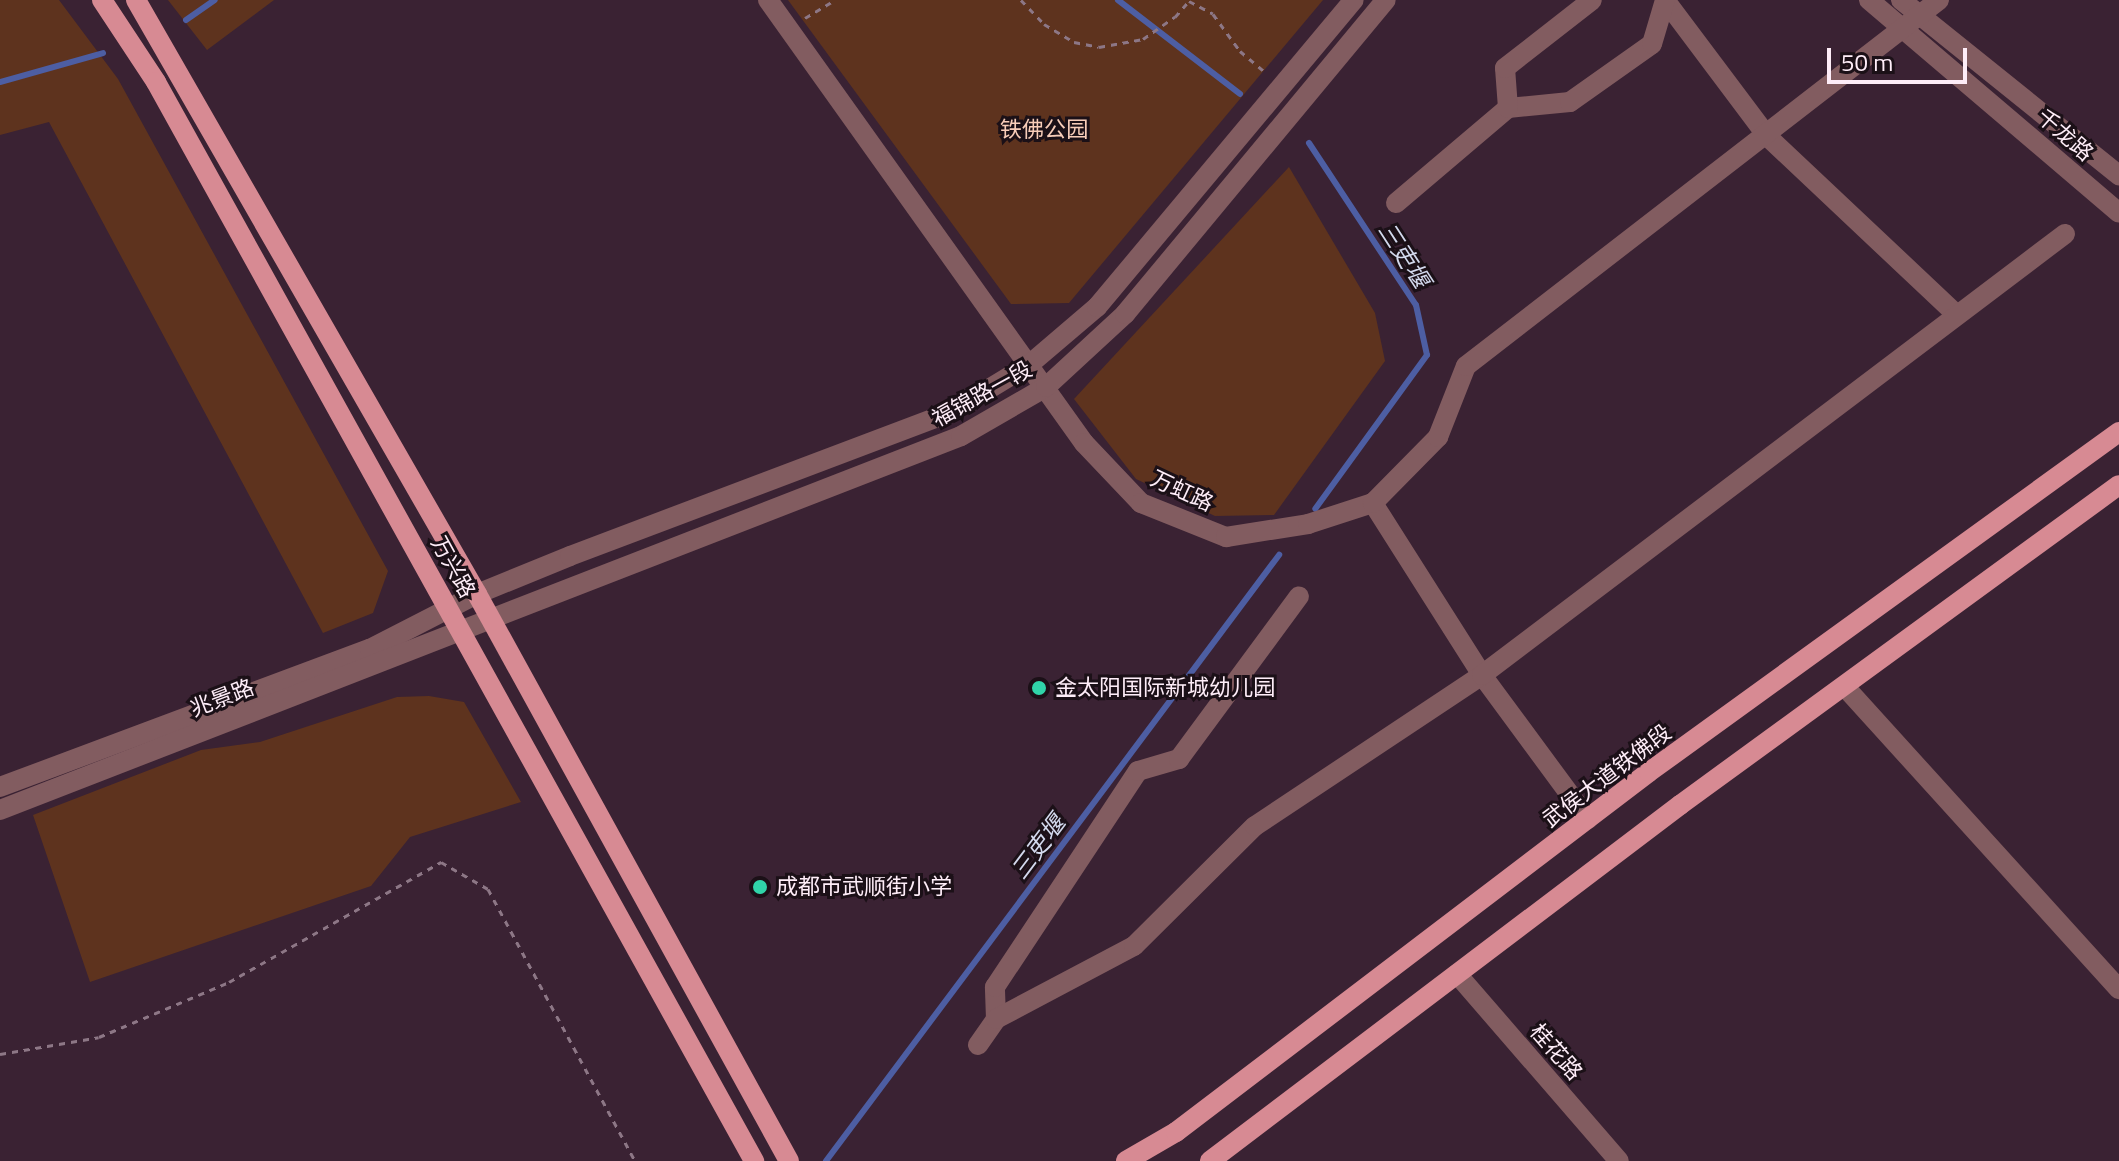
<!DOCTYPE html>
<meta charset="utf-8">
<style>
body{margin:0}
#map{position:relative;width:2119px;height:1161px;overflow:hidden;background:#3a2233;font-family:"Titillium Web","Noto Sans SC",sans-serif}
div>[style]{position:absolute}
.green>*{inset:0;background:#5e331e}
.stream>*{height:6px;margin:-3px;padding:0 3px;transform-origin:3px;border-radius:3px;background:#4d5ea3}
.path>*{height:3px;margin-top:-1.5px;transform-origin:0;background:repeating-linear-gradient(90deg,#8d7786 0 6px,transparent 0 12px)}
.minor>*{height:20px;margin:-10px;padding:0 10px;transform-origin:10px;border-radius:10px;background:#825c60}
.major>*{height:20px;margin:-10px;padding:0 10px;transform-origin:10px;border-radius:10px;background:#d78a93}
.dots>*{width:22px;height:22px;translate:-50% -50%;box-sizing:border-box;border:4px solid #1b1017;border-radius:50%}
span{translate:-50% -50%;white-space:nowrap;text-align:center;line-height:1.15;-webkit-text-stroke:6px #1b1017;paint-order:stroke}
.park-label{font-size:22px;color:#f8cdb9}
.street-label{font-size:22px;color:#feedf8}
.poi-label{font-size:22px;color:#feedf8}
.left{translate:0 -50%;text-align:left}
.water-label{font-size:24px;color:#d3d9ed;font-style:italic}
.scale{position:absolute;left:1827px;top:48px;width:140px;height:36px;box-sizing:border-box;border:4px solid #feedf8;border-top:0;padding-left:10px;font-size:24px;line-height:28px;white-space:nowrap;color:#feedf8;-webkit-text-stroke:6px #1b1017;paint-order:stroke}
</style>
<div id="map">
<div class="green">
<i style="clip-path:polygon(0 0,59px 0,118px 79px,388px 571px,373px 613px,323px 633px,49px 122px,0 135px)"></i>
<i style="clip-path:polygon(168px 0,274px 0,207px 50px)"></i>
<i style="clip-path:polygon(788px 0,1323px 0,1069px 303px,1011px 304px)"></i>
<i style="clip-path:polygon(1289px 167px,1375px 313px,1385px 361px,1274px 515px,1215px 516px,1136px 479px,1074px 399px)"></i>
<i style="clip-path:polygon(429px 696px,464px 702px,521px 802px,410px 837px,371px 886px,90px 982px,33px 815px,201px 750px,260px 742px,397px 697px)"></i>
</div>
<div class="stream">
<i style="left:1118px;top:0;width:154px;rotate:37.6deg"></i>
<i style="left:186px;top:20px;width:35px;rotate:-35deg"></i>
<i style="left:0;top:82px;width:107px;rotate:-15.7deg"></i>
<i style="left:1309px;top:143px;width:194px;rotate:56.6deg"></i>
<i style="left:1416px;top:305px;width:51px;rotate:77.6deg"></i>
<i style="left:1427px;top:355px;width:190px;rotate:126deg"></i>
<i style="left:826px;top:1161px;width:757px;rotate:-53.22deg"></i>
</div>
<div class="path">
<i style="left:1021px;top:0;width:33px;rotate:46deg"></i>
<i style="left:1044px;top:24px;width:35px;rotate:31deg"></i>
<i style="left:1074px;top:42px;width:25px;rotate:11deg"></i>
<i style="left:1099px;top:47px;width:45px;rotate:-10.3deg"></i>
<i style="left:1143px;top:39px;width:39px;rotate:-35deg"></i>
<i style="left:1175px;top:17px;width:23px;rotate:-49deg"></i>
<i style="left:1189px;top:1px;width:27px;rotate:28deg"></i>
<i style="left:1213px;top:14px;width:46px;rotate:53.9deg"></i>
<i style="left:1240px;top:51px;width:34px;rotate:40deg"></i>
<i style="left:805px;top:18px;width:35px;rotate:-31deg"></i>
<i style="left:0;top:1054px;width:100px;rotate:-9.7deg"></i>
<i style="left:99px;top:1037px;width:141px;rotate:-22.9deg"></i>
<i style="left:229px;top:982px;width:244px;rotate:-29.5deg"></i>
<i style="left:441px;top:862px;width:54px;rotate:29.9deg"></i>
<i style="left:488px;top:889px;width:309px;rotate:61.6deg"></i>
</div>
<div class="minor">
<i style="left:768px;top:0;width:544px;rotate:54.5deg"></i>
<i style="left:1084px;top:443px;width:83px;rotate:46.5deg"></i>
<i style="left:1141px;top:503px;width:92px;rotate:21.8deg"></i>
<i style="left:1226px;top:537px;width:83px;rotate:-9deg"></i>
<i style="left:1308px;top:524px;width:68px;rotate:-17.9deg"></i>
<i style="left:1665px;top:0;width:170px;rotate:53.1deg"></i>
<i style="left:1767px;top:136px;width:261px;rotate:43.3deg"></i>
<i style="left:1869px;top:0;width:328px;rotate:40.4deg"></i>
<i style="left:1901px;top:0;width:280px;rotate:38.8deg"></i>
<i style="left:1508px;top:108px;width:62px;rotate:-5.5deg"></i>
<i style="left:1570px;top:102px;width:100px;rotate:-35.3deg"></i>
<i style="left:1652px;top:44px;width:46px;rotate:-73.5deg"></i>
<i style="left:1396px;top:203px;width:147px;rotate:-40.3deg"></i>
<i style="left:1508px;top:108px;width:40px;rotate:-94.3deg"></i>
<i style="left:1505px;top:68px;width:110px;rotate:-38deg"></i>
<i style="left:1845px;top:687px;width:408px;rotate:47.8deg"></i>
<i style="left:0;top:787px;width:395px;rotate:-20.5deg"></i>
<i style="left:370px;top:649px;width:120px;rotate:-27.2deg"></i>
<i style="left:477px;top:594px;width:100px;rotate:-22.2deg"></i>
<i style="left:570px;top:556px;width:407px;rotate:-20.7deg"></i>
<i style="left:951px;top:412px;width:92px;rotate:-31.3deg"></i>
<i style="left:1030px;top:364px;width:88px;rotate:-40.4deg"></i>
<i style="left:1097px;top:307px;width:400px;rotate:-50.1deg"></i>
<i style="left:0;top:810px;width:1031px;rotate:-21.26deg"></i>
<i style="left:961px;top:436px;width:98px;rotate:-30deg"></i>
<i style="left:1046px;top:387px;width:108px;rotate:-42.7deg"></i>
<i style="left:1125px;top:314px;width:408px;rotate:-50.3deg"></i>
<i style="left:1588px;top:819px;width:179px;rotate:-126.4deg"></i>
<i style="left:1482px;top:675px;width:204px;rotate:-122.4deg"></i>
<i style="left:1373px;top:503px;width:93px;rotate:-45.4deg"></i>
<i style="left:1438px;top:437px;width:76px;rotate:-68.5deg"></i>
<i style="left:1466px;top:366px;width:598px;rotate:-37.73deg"></i>
<i style="left:1457px;top:974px;width:247px;rotate:49.1deg"></i>
<i style="left:996px;top:1019px;width:32px;rotate:-92deg"></i>
<i style="left:995px;top:987px;width:259px;rotate:-56.5deg"></i>
<i style="left:1138px;top:771px;width:43px;rotate:-16.3deg"></i>
<i style="left:1179px;top:759px;width:202px;rotate:-53.6deg"></i>
<i style="left:978px;top:1045px;width:32px;rotate:-55deg"></i>
<i style="left:996px;top:1019px;width:156px;rotate:-27.9deg"></i>
<i style="left:1134px;top:946px;width:170px;rotate:-44.8deg"></i>
<i style="left:1255px;top:826px;width:273px;rotate:-33.6deg"></i>
<i style="left:1482px;top:675px;width:731px;rotate:-37.11deg"></i>
</div>
<div class="major">
<i style="left:102px;top:0;width:98px;rotate:56.6deg"></i>
<i style="left:156px;top:82px;width:1234px;rotate:61deg"></i>
<i style="left:136px;top:0;width:685px;rotate:60.14deg"></i>
<i style="left:477px;top:594px;width:647px;rotate:61.18deg"></i>
<i style="left:1126px;top:1161px;width:58px;rotate:-30.1deg"></i>
<i style="left:1176px;top:1132px;width:594px;rotate:-37.27deg"></i>
<i style="left:1649px;top:772px;width:580px;rotate:-35.88deg"></i>
<i style="left:1210px;top:1161px;width:590px;rotate:-37.14deg"></i>
<i style="left:1680px;top:805px;width:543px;rotate:-36.09deg"></i>
</div>
<div class="dots">
<i style="left:1039px;top:688px;background:#30d4a9"></i>
<i style="left:760px;top:887px;background:#30d4a9"></i>
</div>
<div class="park-label">
<span style="left:1044px;top:130px">铁佛公园</span>
</div>
<div class="street-label">
<span style="left:2065px;top:135px;rotate:41deg">千龙路</span>
<span style="left:982px;top:394px;rotate:-29deg">福锦路一段</span>
<span style="left:1182px;top:491px;rotate:25deg">万虹路</span>
<span style="left:453px;top:567px;rotate:61deg">万兴路</span>
<span style="left:222px;top:698px;rotate:-21deg">兆景路</span>
<span style="left:1607px;top:776px;rotate:-37deg">武侯大道铁佛段</span>
<span style="left:1556px;top:1052px;rotate:49deg">桂花路</span>
</div>
<div class="poi-label">
<span class="left" style="left:1055px;top:688px">金太阳国际新城幼儿园</span>
<span class="left" style="left:776px;top:887px">成都市武顺街小学</span>
</div>
<div class="water-label">
<span style="left:1404px;top:255px;rotate:57deg">三吏堰</span>
<span style="left:1038px;top:847px;rotate:-53deg">三吏堰</span>
</div>
<div class="scale">50 m</div>
</div>
